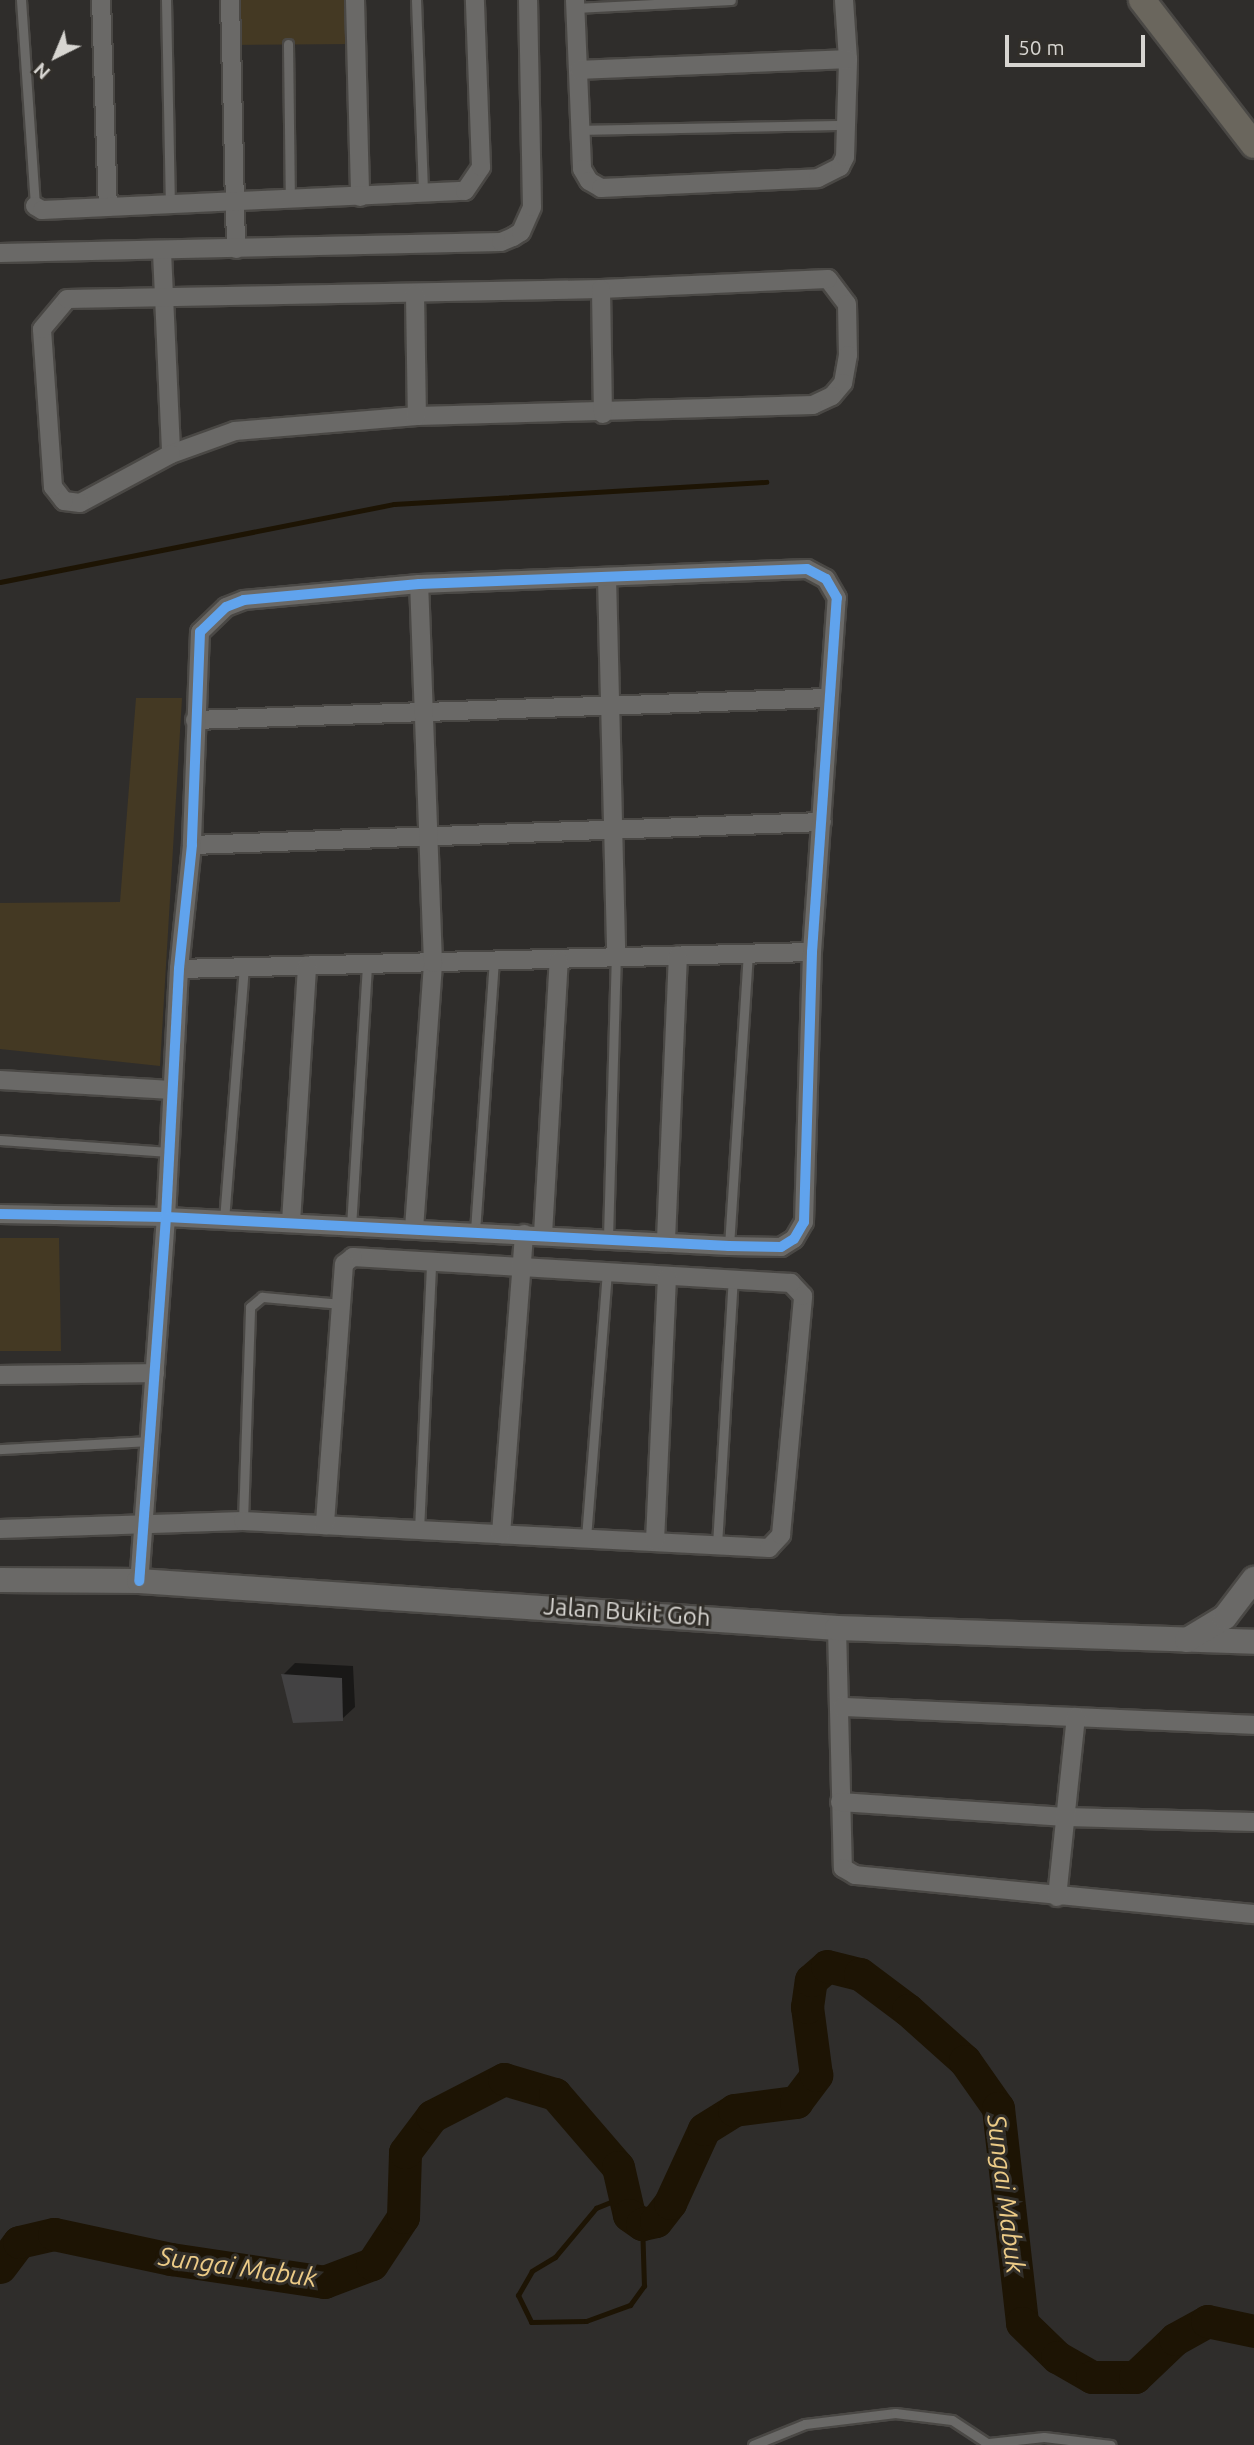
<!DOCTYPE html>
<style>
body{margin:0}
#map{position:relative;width:1254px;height:2445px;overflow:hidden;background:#2f2d2b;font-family:Ubuntu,sans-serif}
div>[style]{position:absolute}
.green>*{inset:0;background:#443923}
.shadow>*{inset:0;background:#0007}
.stream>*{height:5px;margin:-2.5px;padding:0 2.5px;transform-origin:2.5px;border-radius:2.5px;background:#1d1404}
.river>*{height:33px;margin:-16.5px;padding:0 16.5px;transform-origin:16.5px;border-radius:16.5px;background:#1d1404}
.building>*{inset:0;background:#434243}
.roads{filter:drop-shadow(2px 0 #4a4845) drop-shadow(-2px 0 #4a4845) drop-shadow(0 2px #4a4845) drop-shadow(0 -2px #4a4845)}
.service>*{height:9px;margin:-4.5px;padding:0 4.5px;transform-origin:4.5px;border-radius:4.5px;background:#6a6967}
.minor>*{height:18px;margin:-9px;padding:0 9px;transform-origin:9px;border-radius:9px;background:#6a6967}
.secondary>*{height:24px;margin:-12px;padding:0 12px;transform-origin:12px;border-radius:12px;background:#6a6967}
.primary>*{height:26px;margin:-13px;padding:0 13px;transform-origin:13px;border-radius:13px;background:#6a665d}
.cycleway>*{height:10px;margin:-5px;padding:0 5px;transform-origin:5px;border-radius:5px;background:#60a3ed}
span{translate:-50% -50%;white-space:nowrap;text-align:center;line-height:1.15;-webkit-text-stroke:6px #312e29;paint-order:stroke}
.street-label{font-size:24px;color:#d7d5d1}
.water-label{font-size:26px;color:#eccb87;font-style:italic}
.north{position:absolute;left:21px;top:21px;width:70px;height:70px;-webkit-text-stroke:5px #312e29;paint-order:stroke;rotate:223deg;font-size:19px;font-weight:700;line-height:28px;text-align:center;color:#d7d5d1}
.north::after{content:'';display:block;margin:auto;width:24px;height:32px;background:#d7d5d1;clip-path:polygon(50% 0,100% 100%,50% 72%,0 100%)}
.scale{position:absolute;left:1005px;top:35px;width:140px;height:32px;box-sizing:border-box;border:4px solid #d7d5d1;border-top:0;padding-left:9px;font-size:21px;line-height:24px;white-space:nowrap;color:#d7d5d1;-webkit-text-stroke:5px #312e29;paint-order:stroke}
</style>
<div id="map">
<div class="green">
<i style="clip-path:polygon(230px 0,355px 0,356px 44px,231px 45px)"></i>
<i style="clip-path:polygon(136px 698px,182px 698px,160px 1066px,0 1049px,0 903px,120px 902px)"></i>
<i style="clip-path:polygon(0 1238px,59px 1238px,61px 1351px,0 1351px)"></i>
</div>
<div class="shadow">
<i style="clip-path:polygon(295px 1663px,353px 1666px,355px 1707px,342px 1719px,283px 1675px)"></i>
</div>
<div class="stream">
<i style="left:0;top:582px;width:402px;rotate:-11.2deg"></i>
<i style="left:394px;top:504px;width:373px;rotate:-3.4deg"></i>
<i style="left:623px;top:2197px;width:29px;rotate:158deg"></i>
<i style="left:596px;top:2208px;width:64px;rotate:129.9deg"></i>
<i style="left:555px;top:2257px;width:27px;rotate:149deg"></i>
<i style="left:532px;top:2271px;width:28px;rotate:120deg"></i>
<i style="left:518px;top:2295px;width:30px;rotate:64deg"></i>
<i style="left:531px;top:2322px;width:55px;rotate:-1deg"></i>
<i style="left:586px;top:2321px;width:47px;rotate:-20deg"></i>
<i style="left:630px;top:2305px;width:24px;rotate:-54deg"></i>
<i style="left:644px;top:2286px;width:62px;rotate:-91.8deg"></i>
</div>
<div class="river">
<i style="left:0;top:2267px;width:31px;rotate:-53deg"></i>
<i style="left:19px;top:2242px;width:36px;rotate:-13deg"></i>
<i style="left:54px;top:2234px;width:120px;rotate:12.1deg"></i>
<i style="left:171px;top:2259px;width:155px;rotate:8.5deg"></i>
<i style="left:324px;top:2282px;width:51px;rotate:-20.6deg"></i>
<i style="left:372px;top:2264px;width:56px;rotate:-56.6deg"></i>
<i style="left:403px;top:2217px;width:65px;rotate:-88.2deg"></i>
<i style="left:405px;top:2152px;width:45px;rotate:-53.1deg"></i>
<i style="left:432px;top:2116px;width:81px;rotate:-27.2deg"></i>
<i style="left:504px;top:2079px;width:53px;rotate:16.4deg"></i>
<i style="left:555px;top:2094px;width:96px;rotate:49.2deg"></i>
<i style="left:618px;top:2167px;width:49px;rotate:77.1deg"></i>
<i style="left:629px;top:2215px;width:16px;rotate:35deg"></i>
<i style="left:642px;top:2224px;width:14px;rotate:-12deg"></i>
<i style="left:656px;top:2221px;width:23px;rotate:-52deg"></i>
<i style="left:670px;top:2203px;width:81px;rotate:-65.3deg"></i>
<i style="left:704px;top:2129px;width:36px;rotate:-32deg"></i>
<i style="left:734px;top:2110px;width:63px;rotate:-7.4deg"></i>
<i style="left:796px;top:2102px;width:34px;rotate:-53deg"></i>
<i style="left:816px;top:2075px;width:69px;rotate:-97.5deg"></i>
<i style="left:807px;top:2007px;width:27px;rotate:-82deg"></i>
<i style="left:811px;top:1980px;width:21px;rotate:-41deg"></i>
<i style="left:827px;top:1966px;width:34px;rotate:14deg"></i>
<i style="left:860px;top:1974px;width:60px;rotate:36.9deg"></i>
<i style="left:908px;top:2010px;width:76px;rotate:41.8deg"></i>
<i style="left:965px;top:2061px;width:57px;rotate:54.9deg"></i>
<i style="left:998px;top:2108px;width:216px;rotate:83.6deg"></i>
<i style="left:1022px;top:2323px;width:49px;rotate:44.2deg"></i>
<i style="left:1057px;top:2357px;width:40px;rotate:29.7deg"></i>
<i style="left:1092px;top:2377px;width:43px"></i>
<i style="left:1135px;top:2377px;width:55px;rotate:-43.5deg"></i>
<i style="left:1175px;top:2339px;width:37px;rotate:-29deg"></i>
<i style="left:1207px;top:2321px;width:48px;rotate:12deg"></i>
</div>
<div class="building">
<i style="clip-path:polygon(281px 1674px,342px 1678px,343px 1721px,293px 1723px)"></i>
</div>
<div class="roads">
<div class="service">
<i style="left:21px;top:0;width:206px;rotate:86.1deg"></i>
<i style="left:166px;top:0;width:205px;rotate:88.9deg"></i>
<i style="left:416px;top:0;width:193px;rotate:87.9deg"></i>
<i style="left:575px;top:8px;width:156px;rotate:-2.9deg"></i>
<i style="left:288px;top:44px;width:156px;rotate:89.3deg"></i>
<i style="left:580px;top:130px;width:266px;rotate:-1.1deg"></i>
<i style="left:0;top:1140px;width:169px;rotate:4.1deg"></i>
<i style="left:224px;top:1220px;width:254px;rotate:-85.5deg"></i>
<i style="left:351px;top:1227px;width:263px;rotate:-86.5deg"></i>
<i style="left:475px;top:1231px;width:272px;rotate:-86deg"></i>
<i style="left:608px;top:1238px;width:281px;rotate:-88.4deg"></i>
<i style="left:729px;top:1246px;width:293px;rotate:-86.3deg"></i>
<i style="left:0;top:1449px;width:150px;rotate:-3.1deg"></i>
<i style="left:243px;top:1521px;width:214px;rotate:-88.1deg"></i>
<i style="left:250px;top:1307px;width:16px;rotate:-40deg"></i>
<i style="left:262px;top:1297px;width:78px;rotate:5.1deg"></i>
<i style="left:419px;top:1530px;width:269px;rotate:-87.4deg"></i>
<i style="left:586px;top:1538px;width:267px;rotate:-85.5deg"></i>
<i style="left:717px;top:1545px;width:266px;rotate:-86.6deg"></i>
<i style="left:989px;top:2443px;width:55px;rotate:-6.2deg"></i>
<i style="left:1044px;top:2437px;width:67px;rotate:6.8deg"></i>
<i style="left:753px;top:2445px;width:56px;rotate:-22deg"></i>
<i style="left:805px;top:2424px;width:91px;rotate:-7deg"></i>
<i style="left:895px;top:2413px;width:57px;rotate:7deg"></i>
<i style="left:952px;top:2420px;width:45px;rotate:33.3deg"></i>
</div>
<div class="minor">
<i style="left:101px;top:0;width:207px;rotate:88.1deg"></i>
<i style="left:230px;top:0;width:249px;rotate:88.6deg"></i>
<i style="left:355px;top:0;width:197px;rotate:88.5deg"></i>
<i style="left:575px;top:0;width:169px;rotate:87.6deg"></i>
<i style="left:582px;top:169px;width:14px;rotate:60deg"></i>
<i style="left:589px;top:181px;width:14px;rotate:30deg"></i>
<i style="left:601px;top:188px;width:217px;rotate:-2.6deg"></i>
<i style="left:818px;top:178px;width:25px;rotate:-27deg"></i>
<i style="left:840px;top:167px;width:11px;rotate:-63deg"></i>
<i style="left:845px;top:157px;width:98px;rotate:-88.2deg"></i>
<i style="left:848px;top:59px;width:59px;rotate:-93.9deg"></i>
<i style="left:579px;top:70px;width:269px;rotate:-2.3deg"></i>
<i style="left:35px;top:206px;width:8px;rotate:30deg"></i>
<i style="left:42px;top:210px;width:423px;rotate:-2.6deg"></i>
<i style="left:465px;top:191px;width:29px;rotate:-56deg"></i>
<i style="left:481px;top:167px;width:167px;rotate:-92.1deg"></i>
<i style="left:162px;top:252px;width:202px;rotate:87.4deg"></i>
<i style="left:0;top:253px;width:501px;rotate:-1.26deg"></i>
<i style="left:501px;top:242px;width:13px;rotate:-23deg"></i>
<i style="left:513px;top:237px;width:9px;rotate:-32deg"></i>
<i style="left:521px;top:232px;width:27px;rotate:-66deg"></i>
<i style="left:532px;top:207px;width:207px;rotate:-91.1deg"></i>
<i style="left:828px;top:279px;width:31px;rotate:53deg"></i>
<i style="left:847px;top:304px;width:51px;rotate:88.9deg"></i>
<i style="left:848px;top:355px;width:28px;rotate:100deg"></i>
<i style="left:843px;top:383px;width:17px;rotate:130deg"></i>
<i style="left:832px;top:396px;width:21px;rotate:155deg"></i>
<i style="left:813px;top:405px;width:396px;rotate:178.4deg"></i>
<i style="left:417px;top:416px;width:183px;rotate:175.3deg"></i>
<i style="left:235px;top:431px;width:68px;rotate:160.2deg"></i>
<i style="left:171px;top:454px;width:103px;rotate:151.7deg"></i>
<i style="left:80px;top:503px;width:16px;rotate:-173deg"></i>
<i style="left:64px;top:501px;width:18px;rotate:-128deg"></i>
<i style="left:53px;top:487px;width:158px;rotate:-94deg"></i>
<i style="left:42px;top:329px;width:39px;rotate:-50deg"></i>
<i style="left:67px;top:299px;width:534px;rotate:-1.07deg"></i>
<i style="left:601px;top:289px;width:227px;rotate:-2.5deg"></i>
<i style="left:601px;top:289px;width:125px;rotate:89.1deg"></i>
<i style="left:415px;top:294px;width:122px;rotate:89.1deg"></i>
<i style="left:607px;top:577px;width:380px;rotate:88.6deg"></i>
<i style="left:195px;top:720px;width:634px;rotate:-1.99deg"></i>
<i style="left:192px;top:845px;width:630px;rotate:-2.09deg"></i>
<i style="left:179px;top:969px;width:633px;rotate:-1.54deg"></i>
<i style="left:0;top:1080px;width:172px;rotate:3.3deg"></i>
<i style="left:0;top:1214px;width:166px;rotate:1deg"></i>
<i style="left:166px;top:1217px;width:564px;rotate:2.95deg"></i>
<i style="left:729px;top:1246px;width:52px;rotate:1.1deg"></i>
<i style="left:781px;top:1247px;width:15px;rotate:-32deg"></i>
<i style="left:794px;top:1239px;width:20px;rotate:-60deg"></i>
<i style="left:804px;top:1222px;width:270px;rotate:-88.3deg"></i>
<i style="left:812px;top:952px;width:355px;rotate:-86deg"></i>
<i style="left:837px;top:598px;width:22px;rotate:-120deg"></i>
<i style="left:826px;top:579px;width:21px;rotate:-152deg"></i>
<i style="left:807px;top:569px;width:388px;rotate:177.8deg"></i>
<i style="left:419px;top:584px;width:176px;rotate:174.8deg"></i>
<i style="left:244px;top:600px;width:19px;rotate:159deg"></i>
<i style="left:226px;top:607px;width:36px;rotate:136deg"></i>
<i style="left:200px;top:632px;width:213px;rotate:92.2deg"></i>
<i style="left:192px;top:845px;width:125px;rotate:96deg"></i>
<i style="left:179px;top:969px;width:248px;rotate:93deg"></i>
<i style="left:166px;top:1217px;width:365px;rotate:94.2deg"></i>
<i style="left:291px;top:1222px;width:257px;rotate:-86.4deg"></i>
<i style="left:414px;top:1229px;width:267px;rotate:-85.9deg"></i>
<i style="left:433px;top:963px;width:379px;rotate:-92.1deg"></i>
<i style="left:543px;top:1234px;width:274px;rotate:-86.7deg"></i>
<i style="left:666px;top:1240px;width:285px;rotate:-87.6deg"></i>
<i style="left:0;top:1375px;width:155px;rotate:-0.7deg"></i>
<i style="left:0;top:1529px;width:243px;rotate:-1.9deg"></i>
<i style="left:243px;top:1521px;width:527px;rotate:2.94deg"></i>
<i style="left:769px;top:1548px;width:18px;rotate:-47deg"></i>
<i style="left:781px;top:1535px;width:240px;rotate:-84.7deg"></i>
<i style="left:803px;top:1296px;width:18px;rotate:-133deg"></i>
<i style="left:791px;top:1283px;width:439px;rotate:-176.6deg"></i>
<i style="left:353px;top:1257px;width:11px;rotate:142deg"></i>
<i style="left:344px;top:1264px;width:262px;rotate:94.2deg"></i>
<i style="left:501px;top:1534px;width:301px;rotate:-85.6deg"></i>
<i style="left:655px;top:1541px;width:264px;rotate:-87.4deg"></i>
<i style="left:837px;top:1628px;width:240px;rotate:88.6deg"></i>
<i style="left:843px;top:1868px;width:14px;rotate:30deg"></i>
<i style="left:855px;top:1875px;width:401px;rotate:5.6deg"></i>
<i style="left:842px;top:1707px;width:412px;rotate:2.5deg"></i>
<i style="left:840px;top:1802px;width:226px;rotate:3.8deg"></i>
<i style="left:1066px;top:1817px;width:188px;rotate:1.5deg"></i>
<i style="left:1057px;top:1897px;width:181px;rotate:-84deg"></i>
</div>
<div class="secondary">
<i style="left:0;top:1580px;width:139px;rotate:0.4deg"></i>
<i style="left:139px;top:1581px;width:700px;rotate:3.85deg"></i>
<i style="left:837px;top:1628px;width:417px;rotate:1.9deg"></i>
<i style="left:1187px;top:1640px;width:44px;rotate:-31.2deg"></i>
<i style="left:1225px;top:1617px;width:48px;rotate:-52.7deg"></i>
</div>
<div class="primary">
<i style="left:1142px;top:0;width:183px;rotate:52.3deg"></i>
</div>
</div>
<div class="cycleway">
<i style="left:0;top:1214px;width:166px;rotate:1deg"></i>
<i style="left:166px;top:1217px;width:564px;rotate:2.95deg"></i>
<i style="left:729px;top:1246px;width:52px;rotate:1.1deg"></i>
<i style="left:781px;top:1247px;width:15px;rotate:-32deg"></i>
<i style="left:794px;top:1239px;width:20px;rotate:-60deg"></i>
<i style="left:804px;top:1222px;width:270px;rotate:-88.3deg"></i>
<i style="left:812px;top:952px;width:355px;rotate:-86deg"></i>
<i style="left:837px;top:598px;width:22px;rotate:-120deg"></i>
<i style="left:826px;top:579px;width:21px;rotate:-152deg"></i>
<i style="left:807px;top:569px;width:388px;rotate:177.8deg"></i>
<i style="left:419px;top:584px;width:176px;rotate:174.8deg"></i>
<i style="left:244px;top:600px;width:19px;rotate:159deg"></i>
<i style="left:226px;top:607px;width:36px;rotate:136deg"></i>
<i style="left:200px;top:632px;width:213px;rotate:92.2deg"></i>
<i style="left:192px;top:845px;width:125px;rotate:96deg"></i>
<i style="left:179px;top:969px;width:248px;rotate:93deg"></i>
<i style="left:166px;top:1217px;width:365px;rotate:94.2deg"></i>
</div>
<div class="street-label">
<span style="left:627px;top:1612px;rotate:4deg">Jalan Bukit Goh</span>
</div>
<div class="water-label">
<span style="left:1006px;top:2194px;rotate:83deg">Sungai Mabuk</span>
<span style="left:238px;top:2267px;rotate:8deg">Sungai Mabuk</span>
</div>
<div class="north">N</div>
<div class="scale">50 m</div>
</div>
